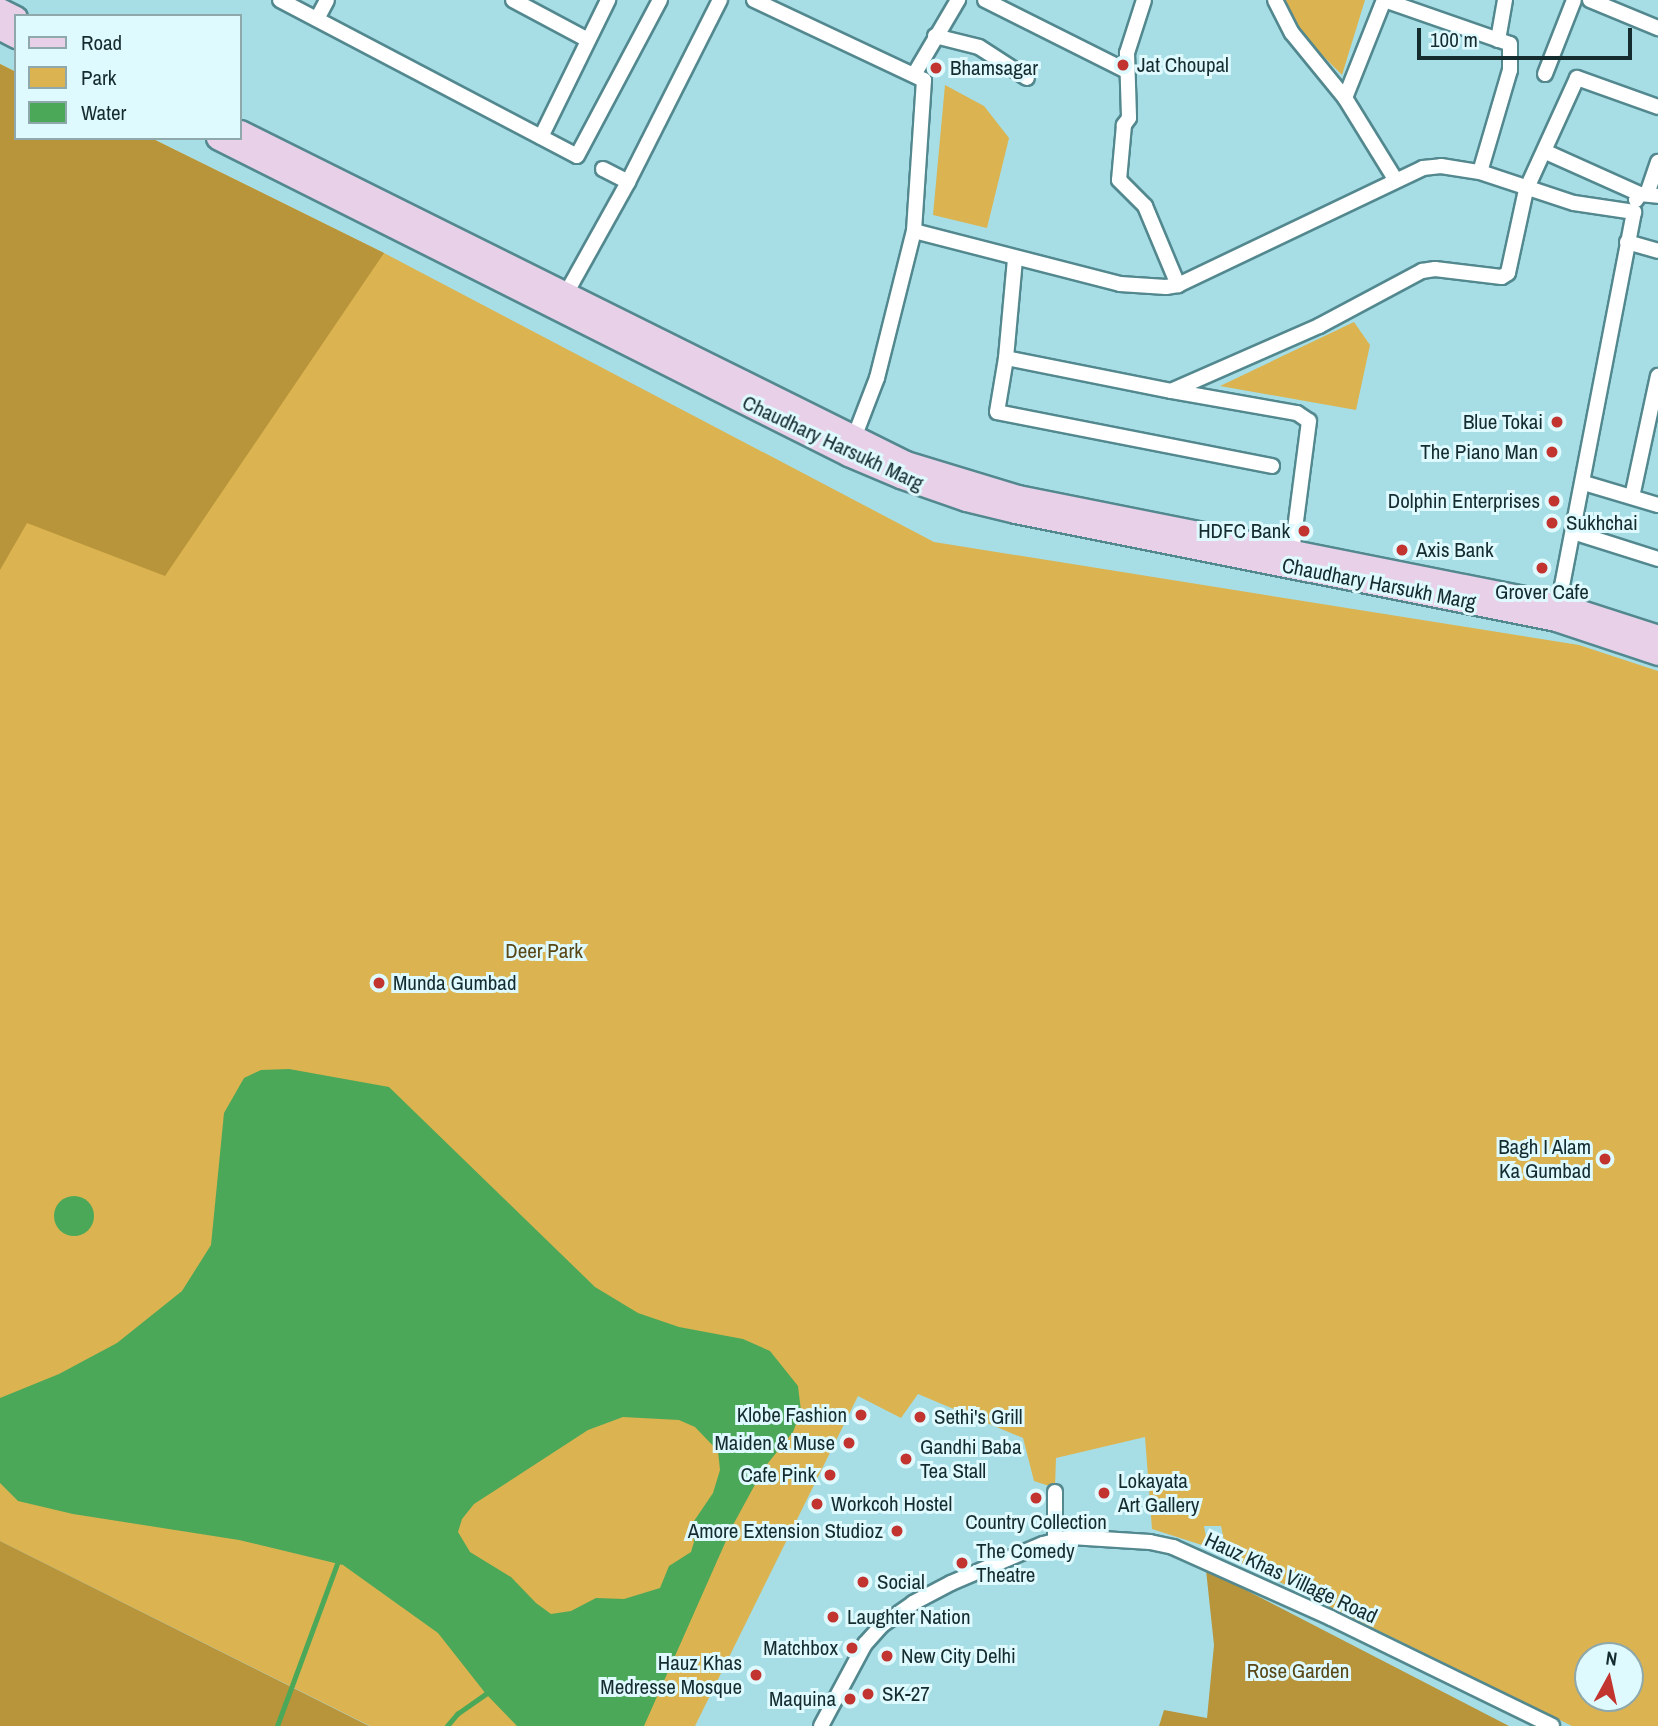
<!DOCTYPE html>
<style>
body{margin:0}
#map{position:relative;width:1658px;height:1726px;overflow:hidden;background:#a7dee6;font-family:"Archivo Narrow",sans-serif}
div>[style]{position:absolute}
.green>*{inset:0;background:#dbb350}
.forest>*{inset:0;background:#b8943a}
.water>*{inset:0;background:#4ba859}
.round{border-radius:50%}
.stream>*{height:4.5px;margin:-2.25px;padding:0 2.25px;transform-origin:2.25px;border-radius:2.25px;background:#4ba859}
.roads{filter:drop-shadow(2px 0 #53888f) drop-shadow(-2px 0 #53888f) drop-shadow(0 2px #53888f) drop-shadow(0 -2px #53888f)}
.street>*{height:14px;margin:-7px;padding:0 7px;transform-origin:7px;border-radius:7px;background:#fff}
.secondary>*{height:21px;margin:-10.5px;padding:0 10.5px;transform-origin:10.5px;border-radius:10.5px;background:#e8d1e8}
.dots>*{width:19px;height:19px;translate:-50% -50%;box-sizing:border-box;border:4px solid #dffafe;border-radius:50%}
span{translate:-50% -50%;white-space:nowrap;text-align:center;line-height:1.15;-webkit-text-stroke:6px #dffafe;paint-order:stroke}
.poi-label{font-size:21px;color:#152c2f}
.left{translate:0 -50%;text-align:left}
.right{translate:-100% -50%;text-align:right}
.street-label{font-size:21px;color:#152c2f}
.park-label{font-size:21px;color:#5a4716}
.legend{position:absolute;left:14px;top:14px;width:228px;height:126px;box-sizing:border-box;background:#dffafe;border:2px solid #8ea8ab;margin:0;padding:9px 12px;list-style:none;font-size:21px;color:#152c2f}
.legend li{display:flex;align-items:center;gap:14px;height:35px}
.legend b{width:35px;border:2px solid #8ea8ab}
.north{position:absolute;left:1574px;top:1642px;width:70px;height:70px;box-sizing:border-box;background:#dffafe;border:2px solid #8ea8ab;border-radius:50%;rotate:8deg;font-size:19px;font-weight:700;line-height:28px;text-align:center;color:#152c2f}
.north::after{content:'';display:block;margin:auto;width:24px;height:32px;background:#c23430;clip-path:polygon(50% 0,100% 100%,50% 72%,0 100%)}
.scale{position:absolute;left:1417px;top:28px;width:215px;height:32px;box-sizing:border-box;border:4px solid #152c2f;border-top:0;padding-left:9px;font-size:21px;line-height:24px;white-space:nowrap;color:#152c2f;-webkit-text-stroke:5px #dffafe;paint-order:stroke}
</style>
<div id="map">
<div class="green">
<i style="clip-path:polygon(1283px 0,1365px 0,1342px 75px,1299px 32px)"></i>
<i style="clip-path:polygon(evenodd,0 64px,16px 72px,16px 138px,151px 138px,384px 253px,934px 542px,1579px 645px,1658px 671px,1658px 1726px,1572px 1726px,1227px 1556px,1221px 1526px,1204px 1526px,1208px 1547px,1152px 1529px,1145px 1437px,1056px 1458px,1055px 1488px,1034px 1481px,1023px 1438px,918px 1394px,901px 1418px,858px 1396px,695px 1726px,370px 1726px,0 1541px,0 64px,1588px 1656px,1630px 1656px,1630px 1698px,1588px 1698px,1588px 1656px)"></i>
<i style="clip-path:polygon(945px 85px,984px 106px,1009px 138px,987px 228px,933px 215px)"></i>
<i style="clip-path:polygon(1354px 322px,1370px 345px,1356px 410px,1220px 386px)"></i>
</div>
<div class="forest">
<i style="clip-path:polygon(0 64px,16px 72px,16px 138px,151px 138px,384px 253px,165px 576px,27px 523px,0 570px)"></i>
<i style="clip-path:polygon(0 1541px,369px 1726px,0 1726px)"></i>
<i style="clip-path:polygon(1206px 1570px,1207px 1570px,1509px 1726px,1159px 1726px,1164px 1710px,1207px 1718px,1214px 1645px)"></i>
</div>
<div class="water">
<i style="clip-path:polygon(evenodd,289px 1069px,389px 1087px,595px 1287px,638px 1313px,679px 1327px,743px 1339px,770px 1351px,798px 1386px,801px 1411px,793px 1432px,764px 1468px,733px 1525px,644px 1726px,517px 1726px,486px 1694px,438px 1633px,343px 1565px,239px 1540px,73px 1514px,18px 1501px,0 1483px,0 1398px,59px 1374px,117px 1343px,182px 1291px,211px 1245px,224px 1113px,244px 1078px,261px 1070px,289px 1069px,623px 1417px,679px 1420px,695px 1427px,718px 1451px,720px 1470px,713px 1493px,692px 1524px,694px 1542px,691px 1552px,669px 1566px,660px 1588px,624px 1599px,596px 1598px,571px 1611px,551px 1614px,536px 1603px,511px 1577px,470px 1552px,458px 1532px,462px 1519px,474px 1504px,588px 1430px,623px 1417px)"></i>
<i class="round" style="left:54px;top:1196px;width:40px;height:40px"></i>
</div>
<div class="stream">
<i style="left:277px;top:1726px;width:173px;rotate:-69.7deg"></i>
<i style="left:447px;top:1726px;width:16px;rotate:-50deg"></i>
<i style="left:457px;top:1714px;width:35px;rotate:-35deg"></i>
</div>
<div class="roads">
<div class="street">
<i style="left:280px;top:0;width:335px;rotate:27.7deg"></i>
<i style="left:577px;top:156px;width:177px;rotate:-62deg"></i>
<i style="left:513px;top:0;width:85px;rotate:28.1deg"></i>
<i style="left:754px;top:0;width:188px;rotate:25.2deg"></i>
<i style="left:924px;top:80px;width:151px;rotate:93.8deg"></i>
<i style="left:985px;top:0;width:159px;rotate:26.6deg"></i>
<i style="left:1144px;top:0;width:56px;rotate:107.8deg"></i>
<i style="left:1127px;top:53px;width:65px;rotate:88.2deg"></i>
<i style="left:1129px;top:118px;width:9px;rotate:126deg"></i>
<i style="left:1124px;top:125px;width:55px;rotate:95.2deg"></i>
<i style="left:1119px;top:180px;width:37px;rotate:45deg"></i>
<i style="left:1145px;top:206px;width:86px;rotate:67.3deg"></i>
<i style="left:1275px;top:0;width:37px;rotate:63deg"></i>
<i style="left:1292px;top:33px;width:84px;rotate:50.8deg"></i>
<i style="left:1345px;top:98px;width:95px;rotate:58.3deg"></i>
<i style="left:1384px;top:0;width:133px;rotate:19.2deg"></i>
<i style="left:1510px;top:44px;width:26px;rotate:90deg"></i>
<i style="left:1510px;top:70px;width:106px;rotate:106.4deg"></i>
<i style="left:1590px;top:0;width:74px;rotate:22.4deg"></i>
<i style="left:317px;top:19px;width:21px;rotate:-62deg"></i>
<i style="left:935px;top:36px;width:45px;rotate:14deg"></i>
<i style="left:979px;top:47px;width:57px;rotate:32.9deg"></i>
<i style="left:1498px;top:40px;width:41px;rotate:-80.1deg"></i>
<i style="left:915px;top:73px;width:85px;rotate:-59.5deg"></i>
<i style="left:1545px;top:74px;width:79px;rotate:-68.6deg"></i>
<i style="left:1345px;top:98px;width:105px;rotate:-68.3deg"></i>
<i style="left:541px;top:137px;width:153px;rotate:-63.9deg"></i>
<i style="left:1546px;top:152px;width:103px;rotate:24.1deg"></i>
<i style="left:603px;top:169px;width:28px;rotate:27deg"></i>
<i style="left:1647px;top:194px;width:34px;rotate:-71deg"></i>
<i style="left:1636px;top:200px;width:7px;rotate:-56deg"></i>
<i style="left:1640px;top:194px;width:18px;rotate:6deg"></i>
<i style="left:1627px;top:242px;width:32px;rotate:16deg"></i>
<i style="left:563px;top:299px;width:134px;rotate:-60.9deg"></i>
<i style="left:628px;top:182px;width:204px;rotate:-63.2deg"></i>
<i style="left:1006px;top:358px;width:99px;rotate:-84.8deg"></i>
<i style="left:1172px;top:391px;width:127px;rotate:10deg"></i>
<i style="left:1297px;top:413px;width:14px;rotate:34deg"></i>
<i style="left:1309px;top:421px;width:139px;rotate:97.4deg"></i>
<i style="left:852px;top:443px;width:70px;rotate:-69deg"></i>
<i style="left:877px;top:378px;width:152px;rotate:-75.9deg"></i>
<i style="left:914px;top:231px;width:213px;rotate:14.4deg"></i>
<i style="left:1120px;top:284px;width:46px;rotate:3.7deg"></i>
<i style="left:1166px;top:287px;width:12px;rotate:-9deg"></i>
<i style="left:1178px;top:285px;width:272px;rotate:-25.5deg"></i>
<i style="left:1423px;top:168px;width:18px;rotate:-6deg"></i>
<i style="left:1441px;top:166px;width:39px;rotate:9deg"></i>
<i style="left:1480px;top:172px;width:99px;rotate:18.3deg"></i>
<i style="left:1574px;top:203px;width:61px;rotate:8.5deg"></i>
<i style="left:1634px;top:212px;width:408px;rotate:100.9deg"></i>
<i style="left:1272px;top:466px;width:280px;rotate:-168.9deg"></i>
<i style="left:997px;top:412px;width:55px;rotate:-80.5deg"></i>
<i style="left:1006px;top:358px;width:168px;rotate:11.3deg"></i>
<i style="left:1171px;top:391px;width:162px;rotate:-23.7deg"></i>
<i style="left:1319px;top:326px;width:117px;rotate:-28.1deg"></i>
<i style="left:1422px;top:271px;width:13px;rotate:-9deg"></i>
<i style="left:1435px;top:269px;width:67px;rotate:6.8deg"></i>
<i style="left:1502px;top:277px;width:7px;rotate:-34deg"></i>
<i style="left:1508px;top:273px;width:85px;rotate:-77.8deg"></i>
<i style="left:1526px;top:190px;width:123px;rotate:-65.5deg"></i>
<i style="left:1577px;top:78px;width:86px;rotate:19.7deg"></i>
<i style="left:1584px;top:483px;width:77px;rotate:16.6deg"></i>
<i style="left:1632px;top:497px;width:124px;rotate:-77.9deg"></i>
<i style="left:1573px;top:532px;width:89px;rotate:17.6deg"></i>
<i style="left:1055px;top:1492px;width:49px;rotate:90deg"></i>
<i style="left:821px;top:1726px;width:93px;rotate:-61.8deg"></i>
<i style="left:865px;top:1644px;width:25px;rotate:-48deg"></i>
<i style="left:882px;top:1625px;width:38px;rotate:-35deg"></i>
<i style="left:913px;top:1603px;width:43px;rotate:-27.8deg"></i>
<i style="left:951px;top:1583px;width:100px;rotate:-23deg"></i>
<i style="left:1043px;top:1544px;width:29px;rotate:-14deg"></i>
<i style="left:1071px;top:1537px;width:79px;rotate:3.6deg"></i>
<i style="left:1150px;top:1542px;width:24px;rotate:12deg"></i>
<i style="left:1173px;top:1547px;width:173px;rotate:24.2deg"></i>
<i style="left:1331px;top:1618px;width:246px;rotate:26deg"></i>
</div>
<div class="secondary">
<i style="left:0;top:9px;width:18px;rotate:27deg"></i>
<i style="left:0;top:29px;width:18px;rotate:27deg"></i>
<i style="left:240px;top:131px;width:744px;rotate:26.43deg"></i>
<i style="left:906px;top:462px;width:117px;rotate:16.9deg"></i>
<i style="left:1018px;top:496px;width:552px;rotate:11.29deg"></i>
<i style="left:1559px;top:604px;width:104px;rotate:17.9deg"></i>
<i style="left:217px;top:138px;width:706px;rotate:26.67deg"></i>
<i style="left:848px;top:455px;width:56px;rotate:22.9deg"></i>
<i style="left:900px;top:477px;width:70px;rotate:19.2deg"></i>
<i style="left:966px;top:500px;width:50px;rotate:13.8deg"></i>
<i style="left:1015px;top:512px;width:552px;rotate:11.29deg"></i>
<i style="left:1556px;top:620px;width:108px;rotate:18.4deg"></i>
</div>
</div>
<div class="dots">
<i style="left:1123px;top:65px;background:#c23430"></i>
<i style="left:936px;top:68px;background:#c23430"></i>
<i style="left:1557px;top:422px;background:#c23430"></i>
<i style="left:1552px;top:452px;background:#c23430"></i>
<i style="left:1554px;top:501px;background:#c23430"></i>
<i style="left:1552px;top:523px;background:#c23430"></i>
<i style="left:1304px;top:531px;background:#c23430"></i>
<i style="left:1402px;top:550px;background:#c23430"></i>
<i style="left:1542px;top:568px;background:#c23430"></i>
<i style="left:379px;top:983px;background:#c23430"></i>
<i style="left:1605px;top:1159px;background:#c23430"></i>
<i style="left:861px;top:1415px;background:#c23430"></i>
<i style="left:920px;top:1417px;background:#c23430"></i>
<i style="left:849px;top:1443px;background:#c23430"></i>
<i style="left:906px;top:1459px;background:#c23430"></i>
<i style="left:830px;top:1475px;background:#c23430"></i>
<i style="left:1104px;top:1493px;background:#c23430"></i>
<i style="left:1036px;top:1498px;background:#c23430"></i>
<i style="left:817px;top:1504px;background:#c23430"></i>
<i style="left:897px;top:1531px;background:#c23430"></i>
<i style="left:962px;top:1563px;background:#c23430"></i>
<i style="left:863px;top:1582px;background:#c23430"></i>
<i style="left:833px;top:1617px;background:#c23430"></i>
<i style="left:852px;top:1648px;background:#c23430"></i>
<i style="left:887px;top:1656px;background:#c23430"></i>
<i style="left:756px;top:1675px;background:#c23430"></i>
<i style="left:868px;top:1694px;background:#c23430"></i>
<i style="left:850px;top:1699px;background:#c23430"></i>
</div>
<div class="poi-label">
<span class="left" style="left:1137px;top:65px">Jat Choupal</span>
<span class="left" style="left:950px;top:68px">Bhamsagar</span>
<span class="right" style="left:1543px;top:422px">Blue Tokai</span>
<span class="right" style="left:1538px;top:452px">The Piano Man</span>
<span class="right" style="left:1540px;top:501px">Dolphin Enterprises</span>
<span class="left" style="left:1566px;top:523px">Sukhchai</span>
<span class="right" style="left:1290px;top:531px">HDFC Bank</span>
<span class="left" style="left:1416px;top:550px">Axis Bank</span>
<span style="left:1542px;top:592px">Grover Cafe</span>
<span class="left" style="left:393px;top:983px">Munda Gumbad</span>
<span class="right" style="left:1591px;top:1159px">Bagh I Alam<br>Ka Gumbad</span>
<span class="right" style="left:847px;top:1415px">Klobe Fashion</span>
<span class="left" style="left:934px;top:1417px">Sethi's Grill</span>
<span class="right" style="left:835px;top:1443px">Maiden &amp; Muse</span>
<span class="left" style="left:920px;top:1459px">Gandhi Baba<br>Tea Stall</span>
<span class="right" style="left:816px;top:1475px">Cafe Pink</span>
<span class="left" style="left:1118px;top:1493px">Lokayata<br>Art Gallery</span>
<span class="left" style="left:831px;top:1504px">Workcoh Hostel</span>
<span style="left:1036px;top:1522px">Country Collection</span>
<span class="right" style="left:883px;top:1531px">Amore Extension Studioz</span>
<span class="left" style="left:976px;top:1563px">The Comedy<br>Theatre</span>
<span class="left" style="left:877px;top:1582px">Social</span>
<span class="left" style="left:847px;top:1617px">Laughter Nation</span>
<span class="right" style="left:838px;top:1648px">Matchbox</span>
<span class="left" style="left:901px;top:1656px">New City Delhi</span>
<span class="right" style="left:742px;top:1675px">Hauz Khas<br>Medresse Mosque</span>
<span class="left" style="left:882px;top:1694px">SK-27</span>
<span class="right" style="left:836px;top:1699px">Maquina</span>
</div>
<div class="street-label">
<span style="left:833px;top:443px;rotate:25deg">Chaudhary Harsukh Marg</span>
<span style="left:1379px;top:584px;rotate:11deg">Chaudhary Harsukh Marg</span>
<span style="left:1291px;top:1578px;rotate:25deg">Hauz Khas Village Road</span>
</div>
<div class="park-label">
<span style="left:544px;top:951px">Deer Park</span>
<span style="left:1298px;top:1671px">Rose Garden</span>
</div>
<ul class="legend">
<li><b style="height:9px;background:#e8d1e8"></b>Road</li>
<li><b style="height:19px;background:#dbb350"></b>Park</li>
<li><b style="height:19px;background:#4ba859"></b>Water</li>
</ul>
<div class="north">N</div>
<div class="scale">100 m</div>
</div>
